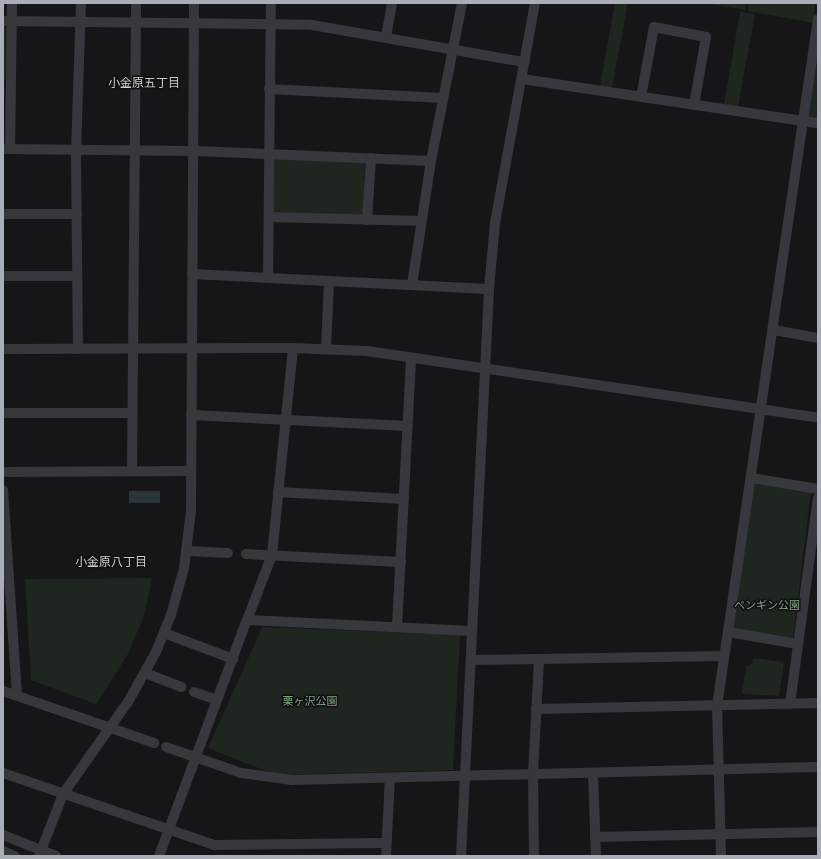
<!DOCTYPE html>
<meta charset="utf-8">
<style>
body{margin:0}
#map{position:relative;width:821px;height:859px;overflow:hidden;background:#161618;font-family:Arial,"Noto Sans JP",sans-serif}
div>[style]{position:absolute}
.green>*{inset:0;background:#1e261f}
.water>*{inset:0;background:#2c353c}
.minor>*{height:10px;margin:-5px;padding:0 5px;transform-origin:5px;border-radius:5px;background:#37383d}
span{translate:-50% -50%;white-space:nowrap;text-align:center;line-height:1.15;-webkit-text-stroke:3px #111113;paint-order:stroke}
.park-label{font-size:11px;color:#7fa381}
.neighbourhood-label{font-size:12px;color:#c9ccd4}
.frame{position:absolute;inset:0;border:4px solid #a8adb8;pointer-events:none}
</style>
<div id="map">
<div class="green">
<i style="clip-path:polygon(615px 3px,628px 3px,612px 88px,600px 86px)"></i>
<i style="clip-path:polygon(704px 3px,747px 3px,745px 10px)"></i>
<i style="clip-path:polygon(749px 3px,815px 3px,814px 23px,748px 11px)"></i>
<i style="clip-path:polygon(740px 12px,755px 14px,738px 106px,724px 105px)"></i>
<i style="clip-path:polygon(818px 18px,818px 123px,804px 116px)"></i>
<i style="clip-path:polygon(3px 26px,8px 28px,7px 77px,4px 80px)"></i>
<i style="clip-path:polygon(271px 155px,365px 158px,363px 216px,270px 212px)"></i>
<i style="clip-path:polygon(759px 482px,811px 491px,793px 638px,790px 640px,733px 628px,754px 485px)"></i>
<i style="clip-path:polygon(152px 578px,144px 616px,128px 654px,96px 704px,31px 680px,25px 579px)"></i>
<i style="clip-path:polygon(262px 627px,460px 635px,453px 770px,276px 775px,208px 748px)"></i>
<i style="clip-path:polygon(753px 658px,784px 662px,779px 696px,742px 694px,746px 666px,752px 664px)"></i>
</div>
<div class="water">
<i style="clip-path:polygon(129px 491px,160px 491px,160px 503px,129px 503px)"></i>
</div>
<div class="minor">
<i style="left:3px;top:21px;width:309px;rotate:0.7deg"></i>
<i style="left:312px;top:25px;width:216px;rotate:9.9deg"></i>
<i style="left:386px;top:37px;width:35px;rotate:-80deg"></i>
<i style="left:522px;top:79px;width:299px;rotate:8.5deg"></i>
<i style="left:269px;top:89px;width:174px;rotate:3deg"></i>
<i style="left:641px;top:97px;width:71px;rotate:-79.5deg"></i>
<i style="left:654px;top:27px;width:53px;rotate:10.9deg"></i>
<i style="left:706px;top:37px;width:69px;rotate:100deg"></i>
<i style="left:3px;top:149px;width:192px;rotate:0.6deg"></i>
<i style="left:195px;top:151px;width:236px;rotate:2.4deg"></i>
<i style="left:10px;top:149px;width:146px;rotate:-89.2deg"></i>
<i style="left:3px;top:214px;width:74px"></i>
<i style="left:270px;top:217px;width:152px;rotate:1.5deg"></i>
<i style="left:367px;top:220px;width:62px;rotate:-86.3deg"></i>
<i style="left:192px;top:274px;width:297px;rotate:2.9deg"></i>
<i style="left:3px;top:276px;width:74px"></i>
<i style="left:268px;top:277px;width:274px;rotate:-89.4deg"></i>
<i style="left:412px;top:285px;width:125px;rotate:-81.3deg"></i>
<i style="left:431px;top:161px;width:161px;rotate:-78.9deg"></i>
<i style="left:774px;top:330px;width:45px;rotate:10.3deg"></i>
<i style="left:326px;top:348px;width:67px;rotate:-87.4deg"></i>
<i style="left:3px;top:349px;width:290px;rotate:-0.2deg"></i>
<i style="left:293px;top:348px;width:74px;rotate:2.3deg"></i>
<i style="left:367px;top:351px;width:456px;rotate:8.4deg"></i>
<i style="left:78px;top:349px;width:197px;rotate:-90.6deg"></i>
<i style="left:76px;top:152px;width:149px;rotate:-88.1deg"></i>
<i style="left:3px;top:413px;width:129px"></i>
<i style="left:191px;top:415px;width:217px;rotate:2.9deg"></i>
<i style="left:132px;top:471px;width:468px;rotate:-89.5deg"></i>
<i style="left:3px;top:472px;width:188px;rotate:-0.3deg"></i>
<i style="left:751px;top:478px;width:68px;rotate:9.3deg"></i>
<i style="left:3px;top:490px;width:206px;rotate:86.1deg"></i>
<i style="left:278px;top:492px;width:126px;rotate:3.2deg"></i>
<i style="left:187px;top:551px;width:41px;rotate:2.8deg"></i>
<i style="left:246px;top:554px;width:155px;rotate:3deg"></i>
<i style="left:247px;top:620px;width:70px;rotate:-69deg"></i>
<i style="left:272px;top:555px;width:208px;rotate:-84.2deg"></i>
<i style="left:397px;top:627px;width:269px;rotate:-87deg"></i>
<i style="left:728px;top:632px;width:71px;rotate:9.7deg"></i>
<i style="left:164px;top:633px;width:74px;rotate:20.6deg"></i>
<i style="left:471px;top:660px;width:253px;rotate:-0.9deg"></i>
<i style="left:145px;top:673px;width:39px;rotate:21deg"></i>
<i style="left:3px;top:691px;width:160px;rotate:19deg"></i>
<i style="left:194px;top:692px;width:24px;rotate:19deg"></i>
<i style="left:790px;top:704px;width:208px;rotate:-82.3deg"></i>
<i style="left:536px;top:709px;width:282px;rotate:-1.2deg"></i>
<i style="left:166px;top:747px;width:79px;rotate:19.1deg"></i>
<i style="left:241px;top:773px;width:51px;rotate:7.8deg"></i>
<i style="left:292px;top:780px;width:526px;rotate:-1.42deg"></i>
<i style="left:3px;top:773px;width:224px;rotate:18.8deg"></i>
<i style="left:215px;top:845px;width:171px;rotate:-0.7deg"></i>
<i style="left:593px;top:773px;width:83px;rotate:87.9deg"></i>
<i style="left:3px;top:835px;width:57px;rotate:21.6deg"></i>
<i style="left:595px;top:837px;width:223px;rotate:-1.3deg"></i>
<i style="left:3px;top:851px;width:13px;rotate:23deg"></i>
<i style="left:39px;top:856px;width:66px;rotate:-68.8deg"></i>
<i style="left:63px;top:794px;width:113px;rotate:-54.8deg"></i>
<i style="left:128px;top:702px;width:57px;rotate:-60.8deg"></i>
<i style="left:156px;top:652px;width:40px;rotate:-68deg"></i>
<i style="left:171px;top:615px;width:49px;rotate:-74.5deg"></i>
<i style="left:184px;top:568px;width:57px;rotate:-83deg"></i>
<i style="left:191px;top:511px;width:508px;rotate:-89.66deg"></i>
<i style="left:159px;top:856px;width:252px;rotate:-69.6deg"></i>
<i style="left:247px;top:620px;width:225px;rotate:2.8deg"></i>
<i style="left:386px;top:856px;width:78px;rotate:-87.1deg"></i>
<i style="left:461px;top:856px;width:568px;rotate:-87.17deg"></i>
<i style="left:489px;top:289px;width:66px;rotate:-84.8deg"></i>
<i style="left:495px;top:223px;width:224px;rotate:-79.7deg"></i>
<i style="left:534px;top:856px;width:82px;rotate:-90.7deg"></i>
<i style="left:533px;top:774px;width:114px;rotate:-87deg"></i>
<i style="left:721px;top:856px;width:150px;rotate:-91.5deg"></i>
<i style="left:717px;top:706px;width:694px;rotate:-81.64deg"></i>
</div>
<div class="park-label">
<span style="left:767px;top:605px">ペンギン公園</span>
<span style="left:310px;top:701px">栗ヶ沢公園</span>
</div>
<div class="neighbourhood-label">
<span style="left:144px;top:84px">小金原五丁目</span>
<span style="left:111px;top:563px">小金原八丁目</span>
</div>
<div class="frame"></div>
</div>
